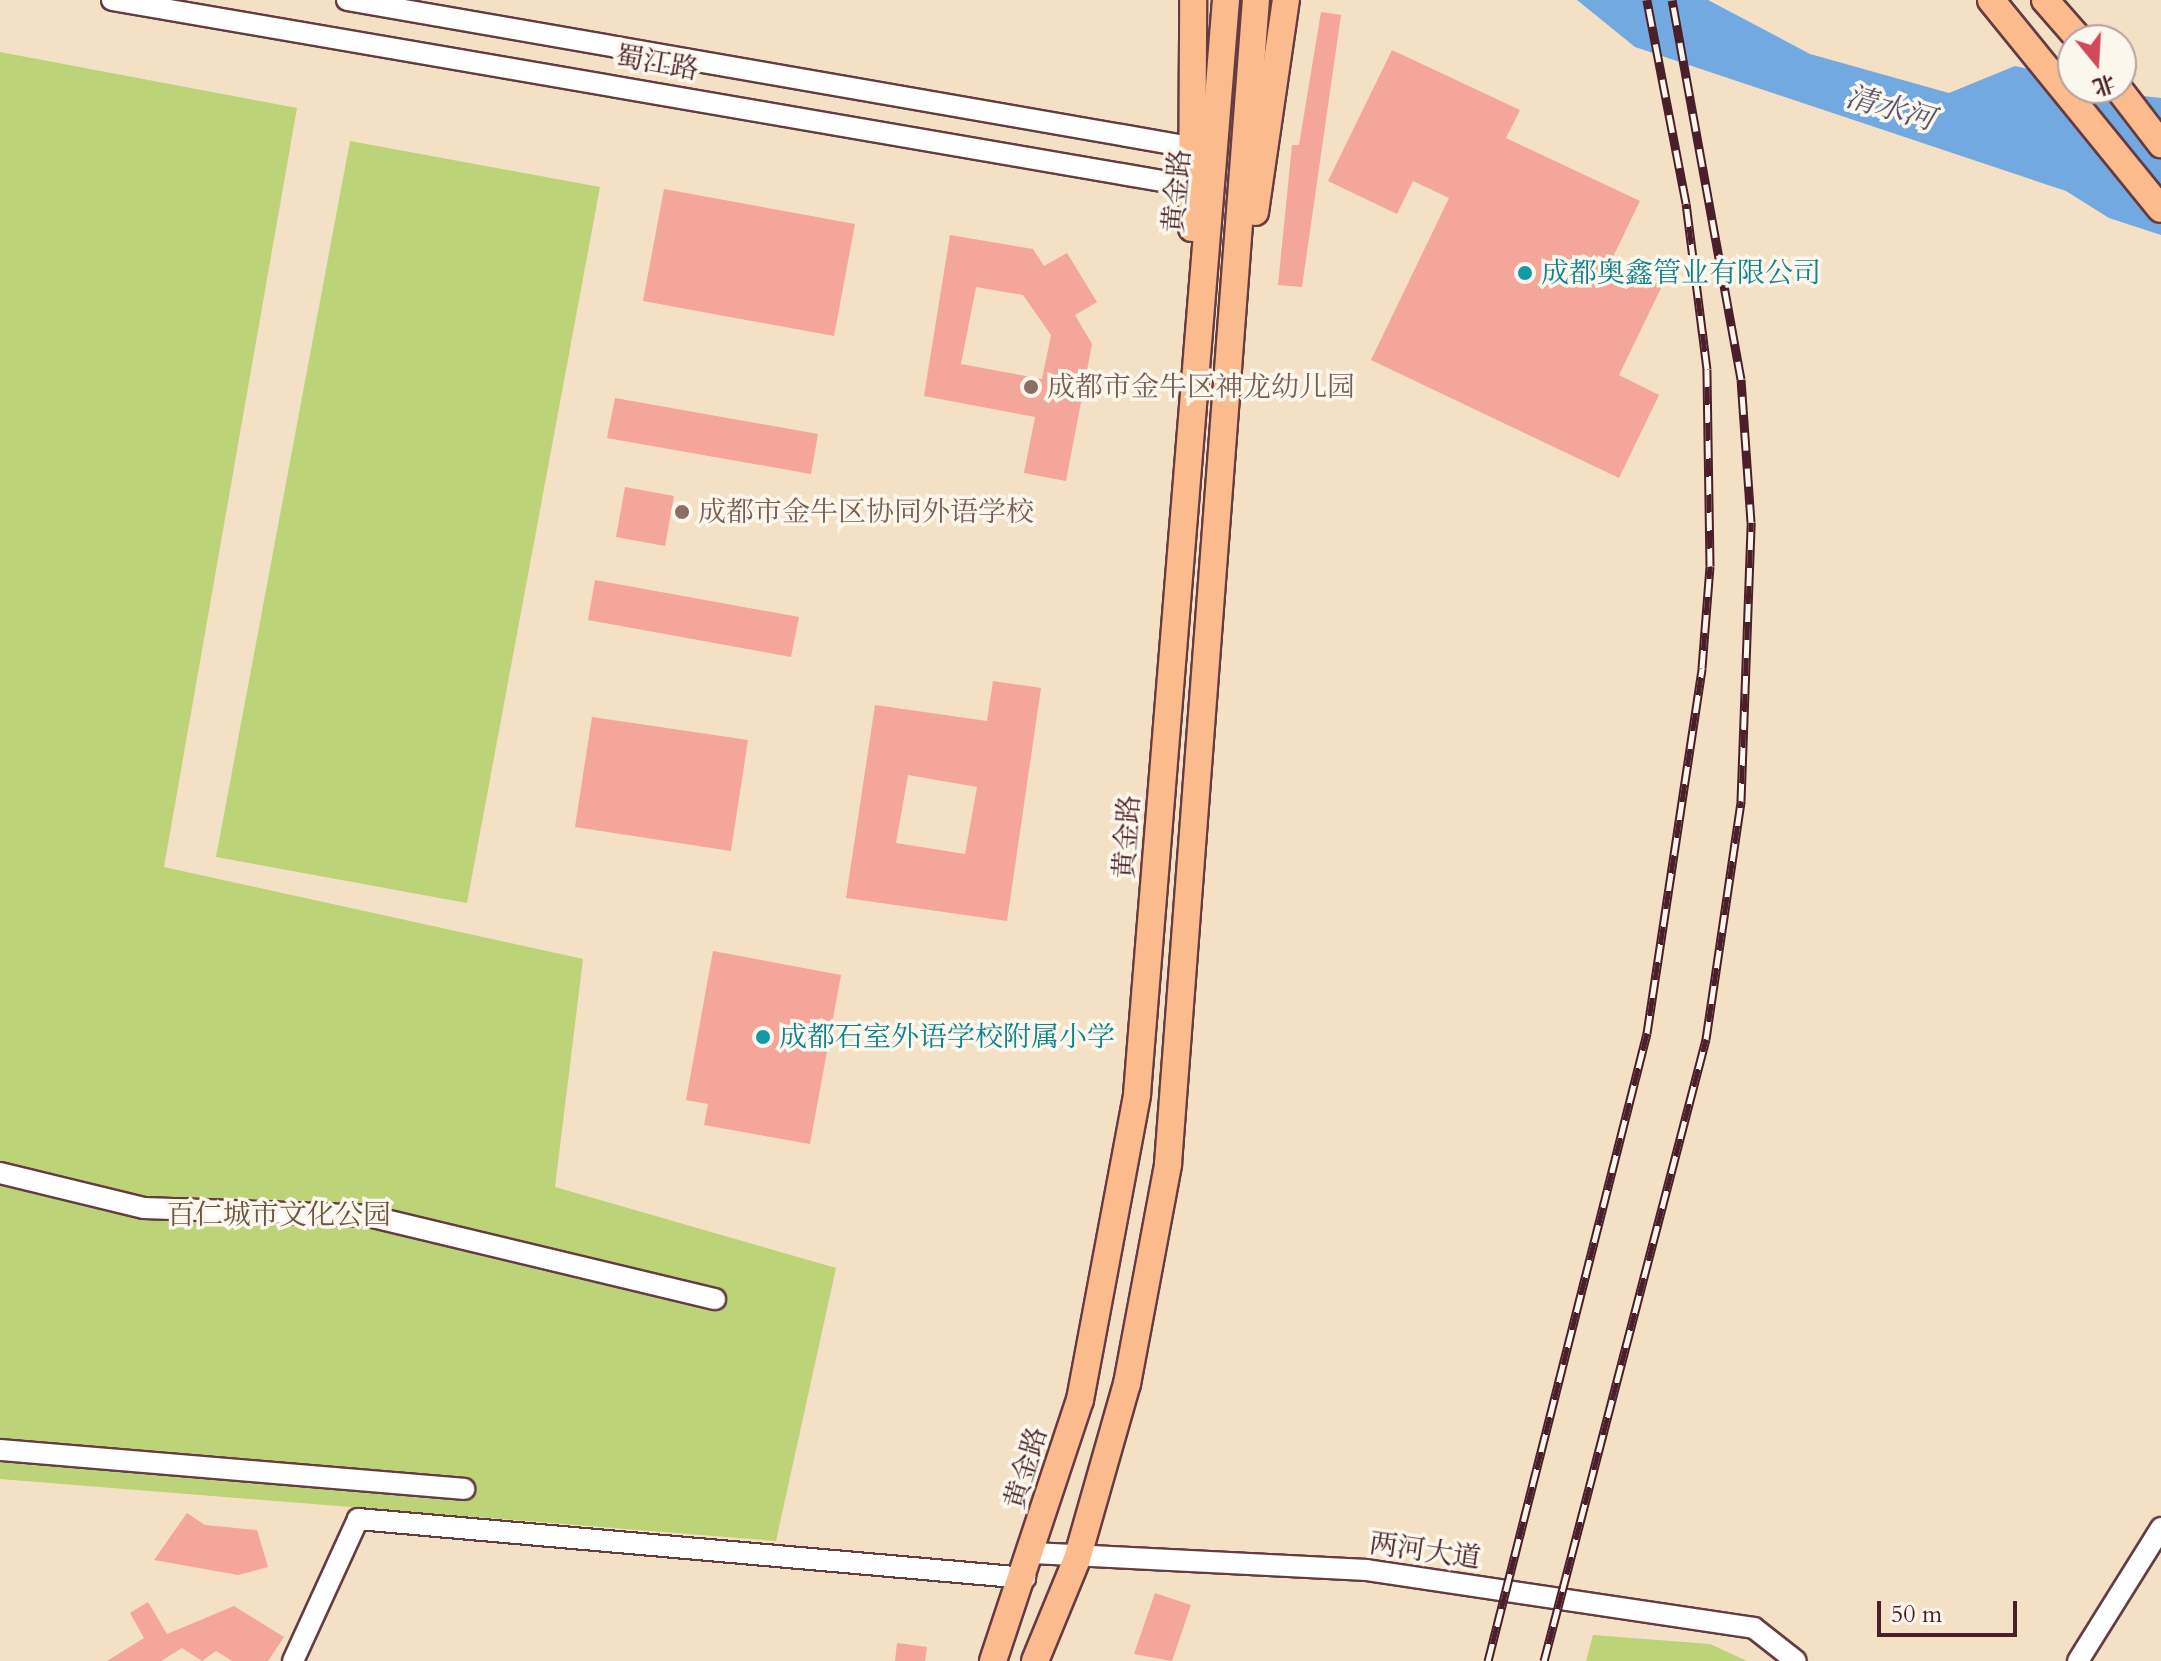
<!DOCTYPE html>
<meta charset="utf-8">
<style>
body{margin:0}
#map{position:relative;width:2161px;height:1661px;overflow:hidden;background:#f4e0c5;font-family:Cardo,"Noto Serif SC",serif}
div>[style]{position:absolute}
.green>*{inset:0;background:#bcd377}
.water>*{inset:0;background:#72a9e0}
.building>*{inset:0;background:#f3a699}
.roads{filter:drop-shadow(2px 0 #643c42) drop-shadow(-2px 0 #643c42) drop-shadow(0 2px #643c42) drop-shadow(0 -2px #643c42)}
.minor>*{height:20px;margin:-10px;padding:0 10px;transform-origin:10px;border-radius:10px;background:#fff}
.major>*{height:26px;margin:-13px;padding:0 13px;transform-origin:13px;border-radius:13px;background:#fbbb8d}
.rail>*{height:9px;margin-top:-4.5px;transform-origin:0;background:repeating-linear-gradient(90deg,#fbf7ec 0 18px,#4a1f2b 0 36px);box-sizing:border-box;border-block:2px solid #4a1f2b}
.dots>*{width:22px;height:22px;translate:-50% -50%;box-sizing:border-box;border:4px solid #fbf7ec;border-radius:50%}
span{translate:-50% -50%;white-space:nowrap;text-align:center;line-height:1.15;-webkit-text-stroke:7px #fbf7ec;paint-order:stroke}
.street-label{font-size:28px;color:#4a1f2b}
.culture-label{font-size:28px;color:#0d838f}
.left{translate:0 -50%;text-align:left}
.education-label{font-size:28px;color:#785e54}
.park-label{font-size:28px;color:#6c5542}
.water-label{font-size:30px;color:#5a5673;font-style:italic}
.north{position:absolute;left:2057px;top:24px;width:80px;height:80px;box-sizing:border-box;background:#fbf7ec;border:2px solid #b4a19f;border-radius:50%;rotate:162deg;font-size:22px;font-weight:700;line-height:32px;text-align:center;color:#4a1f2b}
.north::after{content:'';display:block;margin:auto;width:28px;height:36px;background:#d1495b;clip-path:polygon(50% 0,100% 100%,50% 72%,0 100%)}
.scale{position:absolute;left:1877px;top:1601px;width:140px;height:36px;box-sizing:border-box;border:4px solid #4a1f2b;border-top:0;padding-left:10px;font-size:24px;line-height:28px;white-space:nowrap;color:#4a1f2b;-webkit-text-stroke:6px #fbf7ec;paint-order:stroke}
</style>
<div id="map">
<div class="green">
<i style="clip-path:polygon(0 52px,297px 108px,164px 867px,583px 959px,555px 1187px,836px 1268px,776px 1541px,0 1479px)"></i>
<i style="clip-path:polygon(350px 141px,600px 187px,467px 903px,216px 857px)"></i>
<i style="clip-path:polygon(1593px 1635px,1710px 1644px,1747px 1661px,1586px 1661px)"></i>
</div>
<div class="water">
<i style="clip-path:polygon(1577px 0,1708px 0,1810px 54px,1949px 93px,2015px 66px,2073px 79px,2073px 88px,2161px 98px,2161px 235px,2109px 218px,2066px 191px,1635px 47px)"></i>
</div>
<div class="building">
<i style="clip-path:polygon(1321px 12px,1341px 15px,1302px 287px,1278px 285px,1292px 145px,1299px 145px)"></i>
<i style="clip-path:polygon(1392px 50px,1520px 110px,1506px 138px,1640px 201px,1611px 261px,1662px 286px,1619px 375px,1659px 395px,1619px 478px,1371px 360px,1449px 198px,1413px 181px,1397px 214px,1328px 181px)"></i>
<i style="clip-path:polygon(664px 189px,855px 224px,834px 336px,643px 301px)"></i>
<i style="clip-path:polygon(evenodd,950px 235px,1033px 249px,1044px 266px,1067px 253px,1097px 302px,1075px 315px,1092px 344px,1066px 481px,1024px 473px,1035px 417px,924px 396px,950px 235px,976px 287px,1023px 295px,1051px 335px,1042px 379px,961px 364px,976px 287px)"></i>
<i style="clip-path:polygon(615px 398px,818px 434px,811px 474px,607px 438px)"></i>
<i style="clip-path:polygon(625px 487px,674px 496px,665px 546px,616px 537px)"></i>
<i style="clip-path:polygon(595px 580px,799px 617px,791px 657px,588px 620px)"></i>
<i style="clip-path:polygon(evenodd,993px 681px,1041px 688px,1007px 921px,846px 898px,875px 705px,987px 721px,993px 681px,908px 775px,977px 787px,965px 854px,896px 843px,908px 775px)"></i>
<i style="clip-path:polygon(592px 717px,748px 740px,731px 851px,575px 827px)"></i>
<i style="clip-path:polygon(713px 951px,841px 975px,810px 1144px,704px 1125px,708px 1104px,686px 1100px)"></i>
<i style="clip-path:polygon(187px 1513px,205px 1525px,257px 1530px,268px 1567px,238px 1575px,154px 1560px)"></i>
<i style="clip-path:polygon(1155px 1593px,1191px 1605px,1172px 1661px,1134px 1654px)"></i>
<i style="clip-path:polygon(148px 1602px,167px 1634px,234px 1606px,284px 1637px,268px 1661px,232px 1661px,216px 1651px,202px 1661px,182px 1648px,161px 1661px,107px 1661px,144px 1638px,130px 1613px)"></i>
<i style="clip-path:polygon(897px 1643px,927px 1647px,925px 1661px,895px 1661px)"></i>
</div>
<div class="roads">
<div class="minor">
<i style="left:112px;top:0;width:1095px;rotate:9.78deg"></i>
<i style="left:347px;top:0;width:856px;rotate:9.89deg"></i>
<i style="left:0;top:1173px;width:148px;rotate:13.7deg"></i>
<i style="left:144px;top:1208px;width:225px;rotate:2deg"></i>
<i style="left:369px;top:1216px;width:356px;rotate:13.5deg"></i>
<i style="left:0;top:1450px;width:466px;rotate:4.8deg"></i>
<i style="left:1033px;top:1553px;width:334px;rotate:2.9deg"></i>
<i style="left:1367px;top:1570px;width:391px;rotate:8.5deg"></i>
<i style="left:1754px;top:1628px;width:53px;rotate:38.2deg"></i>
<i style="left:293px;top:1661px;width:156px;rotate:-65.4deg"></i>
<i style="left:358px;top:1519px;width:670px;rotate:5.05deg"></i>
<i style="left:2078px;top:1661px;width:157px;rotate:-58deg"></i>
</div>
<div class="major">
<i style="left:1991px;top:0;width:269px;rotate:50.9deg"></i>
<i style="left:2045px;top:0;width:53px;rotate:48.8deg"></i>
<i style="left:2118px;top:88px;width:71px;rotate:52.5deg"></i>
<i style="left:1255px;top:212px;width:214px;rotate:-81.7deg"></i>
<i style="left:1192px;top:228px;width:228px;rotate:-89.7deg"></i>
<i style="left:993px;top:1661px;width:275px;rotate:-71.6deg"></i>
<i style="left:1080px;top:1400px;width:311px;rotate:-79.4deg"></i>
<i style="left:1137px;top:1094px;width:1098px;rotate:-85.35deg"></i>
<i style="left:1035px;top:1661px;width:110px;rotate:-67.6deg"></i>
<i style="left:1077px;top:1559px;width:182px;rotate:-74.1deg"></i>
<i style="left:1127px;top:1384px;width:224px;rotate:-79.4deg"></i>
<i style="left:1168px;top:1164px;width:1167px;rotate:-85.68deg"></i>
</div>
</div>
<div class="rail">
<i style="left:1488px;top:1661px;width:648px;rotate:-75.79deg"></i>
<i style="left:1647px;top:1033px;width:369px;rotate:-81.4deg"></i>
<i style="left:1702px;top:668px;width:102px;rotate:-85.5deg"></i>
<i style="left:1710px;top:566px;width:197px;rotate:-90.9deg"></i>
<i style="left:1707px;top:369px;width:167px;rotate:-97.2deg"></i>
<i style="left:1686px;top:203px;width:207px;rotate:-100.9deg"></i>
<i style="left:1544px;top:1661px;width:643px;rotate:-75.4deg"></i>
<i style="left:1706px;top:1039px;width:241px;rotate:-81.6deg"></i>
<i style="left:1741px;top:801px;width:279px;rotate:-87.9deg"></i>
<i style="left:1751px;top:522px;width:143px;rotate:-94deg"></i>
<i style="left:1741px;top:379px;width:385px;rotate:-100.3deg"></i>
</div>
<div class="dots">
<i style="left:1525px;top:273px;background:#0f9aa8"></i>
<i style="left:1031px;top:387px;background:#8d6e63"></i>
<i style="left:682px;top:512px;background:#8d6e63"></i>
<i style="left:763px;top:1037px;background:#0f9aa8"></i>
</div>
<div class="street-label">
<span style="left:657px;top:63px;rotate:10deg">蜀江路</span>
<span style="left:1177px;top:191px;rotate:-85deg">黄金路</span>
<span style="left:1127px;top:837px;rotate:-86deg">黄金路</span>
<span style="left:1026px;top:1468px;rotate:-73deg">黄金路</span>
<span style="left:1425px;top:1551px;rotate:8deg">两河大道</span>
</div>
<div class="culture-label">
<span class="left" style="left:1541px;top:273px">成都奥鑫管业有限公司</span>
<span class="left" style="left:779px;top:1037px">成都石室外语学校附属小学</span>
</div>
<div class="education-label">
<span class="left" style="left:1047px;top:387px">成都市金牛区神龙幼儿园</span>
<span class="left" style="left:698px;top:512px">成都市金牛区协同外语学校</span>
</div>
<div class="park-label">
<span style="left:279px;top:1215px">百仁城市文化公园</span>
</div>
<div class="water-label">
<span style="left:1890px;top:109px;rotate:16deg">清水河</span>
</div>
<div class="north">北</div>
<div class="scale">50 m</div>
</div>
